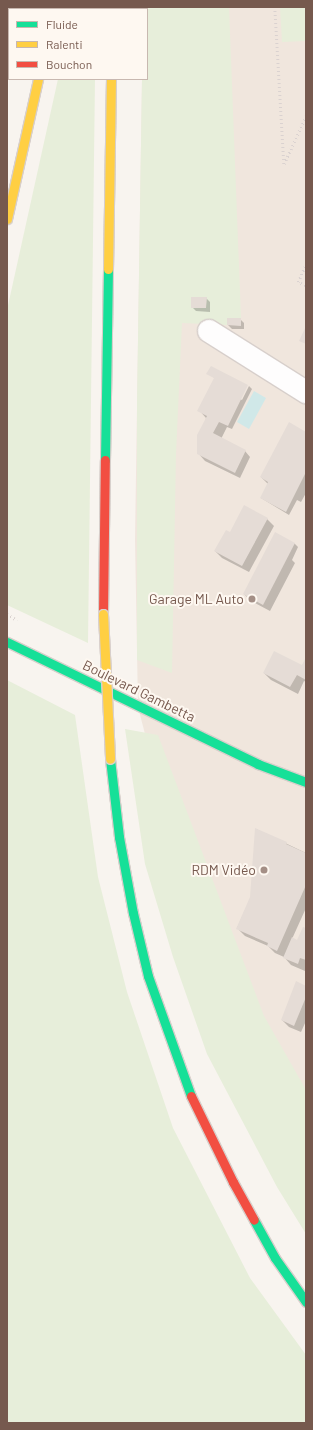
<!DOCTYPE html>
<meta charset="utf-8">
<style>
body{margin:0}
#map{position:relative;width:313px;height:1430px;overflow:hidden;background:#f8f4ef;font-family:Barlow,sans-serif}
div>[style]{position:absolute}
.residential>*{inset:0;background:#f0e6dd}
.green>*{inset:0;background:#e7eeda}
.water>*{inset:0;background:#d0e8e8}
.shadow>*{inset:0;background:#0003}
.building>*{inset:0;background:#e5dcd6}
.path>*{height:2.5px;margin-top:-1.25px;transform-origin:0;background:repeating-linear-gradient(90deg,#dad2d0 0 1px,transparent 0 4px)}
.roads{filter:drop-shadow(1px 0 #d7cfcb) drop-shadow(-1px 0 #d7cfcb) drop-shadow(0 1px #d7cfcb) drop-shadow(0 -1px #d7cfcb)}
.street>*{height:22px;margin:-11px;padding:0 11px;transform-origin:11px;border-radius:11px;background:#fefdfd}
.fast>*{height:9px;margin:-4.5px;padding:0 4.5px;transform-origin:4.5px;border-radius:4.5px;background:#16e098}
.slow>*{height:9px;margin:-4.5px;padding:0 4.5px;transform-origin:4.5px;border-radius:4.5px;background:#ffcf43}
.jam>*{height:9px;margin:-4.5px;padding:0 4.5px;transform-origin:4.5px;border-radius:4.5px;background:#f24e42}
.bridges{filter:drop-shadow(1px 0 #d9d0cc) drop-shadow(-1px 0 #d9d0cc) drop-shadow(0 1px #d9d0cc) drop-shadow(0 -1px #d9d0cc)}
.slow-bridge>*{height:9px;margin:-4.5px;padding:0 4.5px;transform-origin:4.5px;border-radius:4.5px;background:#ffcf43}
.dots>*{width:11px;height:11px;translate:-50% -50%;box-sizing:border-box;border:2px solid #fef8f1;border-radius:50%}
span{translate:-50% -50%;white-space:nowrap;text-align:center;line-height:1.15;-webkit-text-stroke:4px #fef8f1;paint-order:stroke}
.poi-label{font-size:14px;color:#76594e}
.right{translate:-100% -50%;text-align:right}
.street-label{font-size:14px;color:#76594e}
.frame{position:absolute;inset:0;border:8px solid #76594e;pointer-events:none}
.legend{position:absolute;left:8px;top:8px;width:140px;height:72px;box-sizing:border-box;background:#fef8f1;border:1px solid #c8b8b0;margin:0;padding:5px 7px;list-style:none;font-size:12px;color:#76594e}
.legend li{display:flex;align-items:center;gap:8px;height:20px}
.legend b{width:20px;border:1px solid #c8b8b0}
</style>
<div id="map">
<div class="residential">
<i style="clip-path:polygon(143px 7px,306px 7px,306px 1168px,171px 834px,138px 707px,135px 540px,142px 79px,147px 79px,147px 9px,143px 9px)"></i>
</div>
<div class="green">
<i style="clip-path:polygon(143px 7px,229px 7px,241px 318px,227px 318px,227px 325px,182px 323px,176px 454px,172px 673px,137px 660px,137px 403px,142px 79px,147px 79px,147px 9px,143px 9px)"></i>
<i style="clip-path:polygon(280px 7px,306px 7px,306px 41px,282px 42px)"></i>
<i style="clip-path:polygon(58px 79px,95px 79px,88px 643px,7px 605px,7px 310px)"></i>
<i style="clip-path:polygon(7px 680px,75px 715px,98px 877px,127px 992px,173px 1128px,250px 1278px,306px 1355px,306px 1423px,7px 1423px)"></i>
<i style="clip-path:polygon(125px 729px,158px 735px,264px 1016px,306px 1090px,306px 1234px,277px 1187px,207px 1054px,173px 957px,145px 864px)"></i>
</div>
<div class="water">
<i style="clip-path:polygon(254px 391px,266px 398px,249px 429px,237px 422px)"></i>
</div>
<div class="shadow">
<i style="clip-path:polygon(206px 298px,210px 302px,210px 312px,196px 311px,192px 307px)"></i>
<i style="clip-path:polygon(240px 319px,244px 323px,244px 329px,232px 329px,228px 325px)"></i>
<i style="clip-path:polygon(211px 367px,240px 399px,242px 400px,249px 386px,252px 389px,232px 429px,227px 427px,221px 439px,245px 451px,250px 457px,240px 478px,205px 461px,198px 453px,206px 418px,199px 410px,215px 378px,208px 374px)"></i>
<i style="clip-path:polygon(306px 433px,306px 493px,301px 502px,297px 500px,289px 515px,261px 498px,268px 484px,261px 477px)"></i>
<i style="clip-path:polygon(267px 519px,274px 526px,249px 572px,222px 558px,215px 551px,230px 533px)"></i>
<i style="clip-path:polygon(294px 543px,298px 547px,292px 560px,295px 563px,270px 611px,251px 601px,244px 594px)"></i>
<i style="clip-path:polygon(306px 659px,306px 682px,304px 681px,298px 694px,271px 680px,264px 673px,302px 666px)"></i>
<i style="clip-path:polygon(256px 829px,306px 853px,306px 908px,292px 939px,297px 941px,306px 929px,305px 971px,291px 965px,284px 957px,275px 953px,268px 946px,245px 936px,237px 928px,251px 897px)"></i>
<i style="clip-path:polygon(306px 987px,306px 1021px,301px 1032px,289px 1027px,282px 1020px)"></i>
</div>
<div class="building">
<i style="clip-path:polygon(191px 297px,207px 297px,206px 308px,191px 308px)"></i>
<i style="clip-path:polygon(227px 318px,241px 318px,241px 326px,227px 325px)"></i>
<i style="clip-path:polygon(306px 326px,306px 344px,299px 341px)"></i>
<i style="clip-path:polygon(211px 366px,248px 385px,228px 426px,219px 422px,213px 433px,246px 450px,235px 473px,197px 454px,197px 435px,207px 416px,197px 411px,214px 378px,206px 374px)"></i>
<i style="clip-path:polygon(289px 422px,306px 432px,306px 472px,286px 512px,260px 498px,268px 482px,260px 477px)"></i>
<i style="clip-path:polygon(244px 505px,268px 518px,242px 566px,214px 551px,226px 530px,230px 532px)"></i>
<i style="clip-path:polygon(275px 532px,295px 543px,263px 605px,243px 594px)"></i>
<i style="clip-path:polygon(274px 651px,302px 665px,306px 657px,306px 680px,297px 675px,290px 687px,263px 673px)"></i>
<i style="clip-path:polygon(255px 828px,287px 842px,286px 844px,306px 853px,306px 885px,277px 951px,267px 946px,268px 943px,236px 929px,250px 897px)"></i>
<i style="clip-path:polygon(303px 927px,306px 928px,306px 960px,300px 958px,298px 964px,283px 958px,292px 937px,297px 940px)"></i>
<i style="clip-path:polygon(296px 981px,306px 986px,306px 997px,294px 1026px,281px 1020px)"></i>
</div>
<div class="path">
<i style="left:275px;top:7px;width:157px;rotate:86.7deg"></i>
<i style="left:284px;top:164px;width:53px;rotate:-65.4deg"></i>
<i style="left:305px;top:286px;width:8px;rotate:-150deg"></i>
<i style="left:298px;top:282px;width:20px;rotate:-66deg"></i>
<i style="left:7px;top:614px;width:12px;rotate:31deg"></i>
</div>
<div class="roads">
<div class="street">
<i style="left:209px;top:331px;width:115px;rotate:32.2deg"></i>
</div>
<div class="fast">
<i style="left:50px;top:7px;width:2px;rotate:90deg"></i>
<i style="left:113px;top:7px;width:2px;rotate:90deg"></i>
<i style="left:105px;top:460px;width:191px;rotate:-89.1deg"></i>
<i style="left:7px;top:642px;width:279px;rotate:25.9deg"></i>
<i style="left:258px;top:764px;width:51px;rotate:20.6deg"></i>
<i style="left:110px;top:759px;width:79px;rotate:83.4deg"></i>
<i style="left:119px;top:837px;width:77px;rotate:79.6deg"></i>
<i style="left:133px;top:913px;width:65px;rotate:76.6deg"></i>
<i style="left:148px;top:976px;width:127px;rotate:70.3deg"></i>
<i style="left:254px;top:1220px;width:43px;rotate:61.1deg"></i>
<i style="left:275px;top:1258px;width:54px;rotate:54.8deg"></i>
</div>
<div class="slow">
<i style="left:7px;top:219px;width:143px;rotate:-77.5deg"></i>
<i style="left:108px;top:269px;width:190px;rotate:-89.1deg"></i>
</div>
<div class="jam">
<i style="left:103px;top:614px;width:154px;rotate:-89.3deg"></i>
<i style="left:191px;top:1096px;width:96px;rotate:64deg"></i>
<i style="left:233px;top:1182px;width:43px;rotate:61.1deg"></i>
</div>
</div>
<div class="bridges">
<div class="slow-bridge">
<i style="left:103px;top:614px;width:145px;rotate:87.2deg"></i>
</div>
</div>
<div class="dots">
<i style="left:252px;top:599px;background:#a48f86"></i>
<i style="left:264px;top:870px;background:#a48f86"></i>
</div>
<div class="poi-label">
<span class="right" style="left:244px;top:599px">Garage ML Auto</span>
<span class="right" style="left:256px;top:870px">RDM Vidéo</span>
</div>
<div class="street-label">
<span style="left:139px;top:691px;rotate:26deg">Boulevard Gambetta</span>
</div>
<div class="frame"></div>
<ul class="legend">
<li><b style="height:5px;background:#16e098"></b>Fluide</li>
<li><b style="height:5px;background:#ffcf43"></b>Ralenti</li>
<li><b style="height:5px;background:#f24e42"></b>Bouchon</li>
</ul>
</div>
